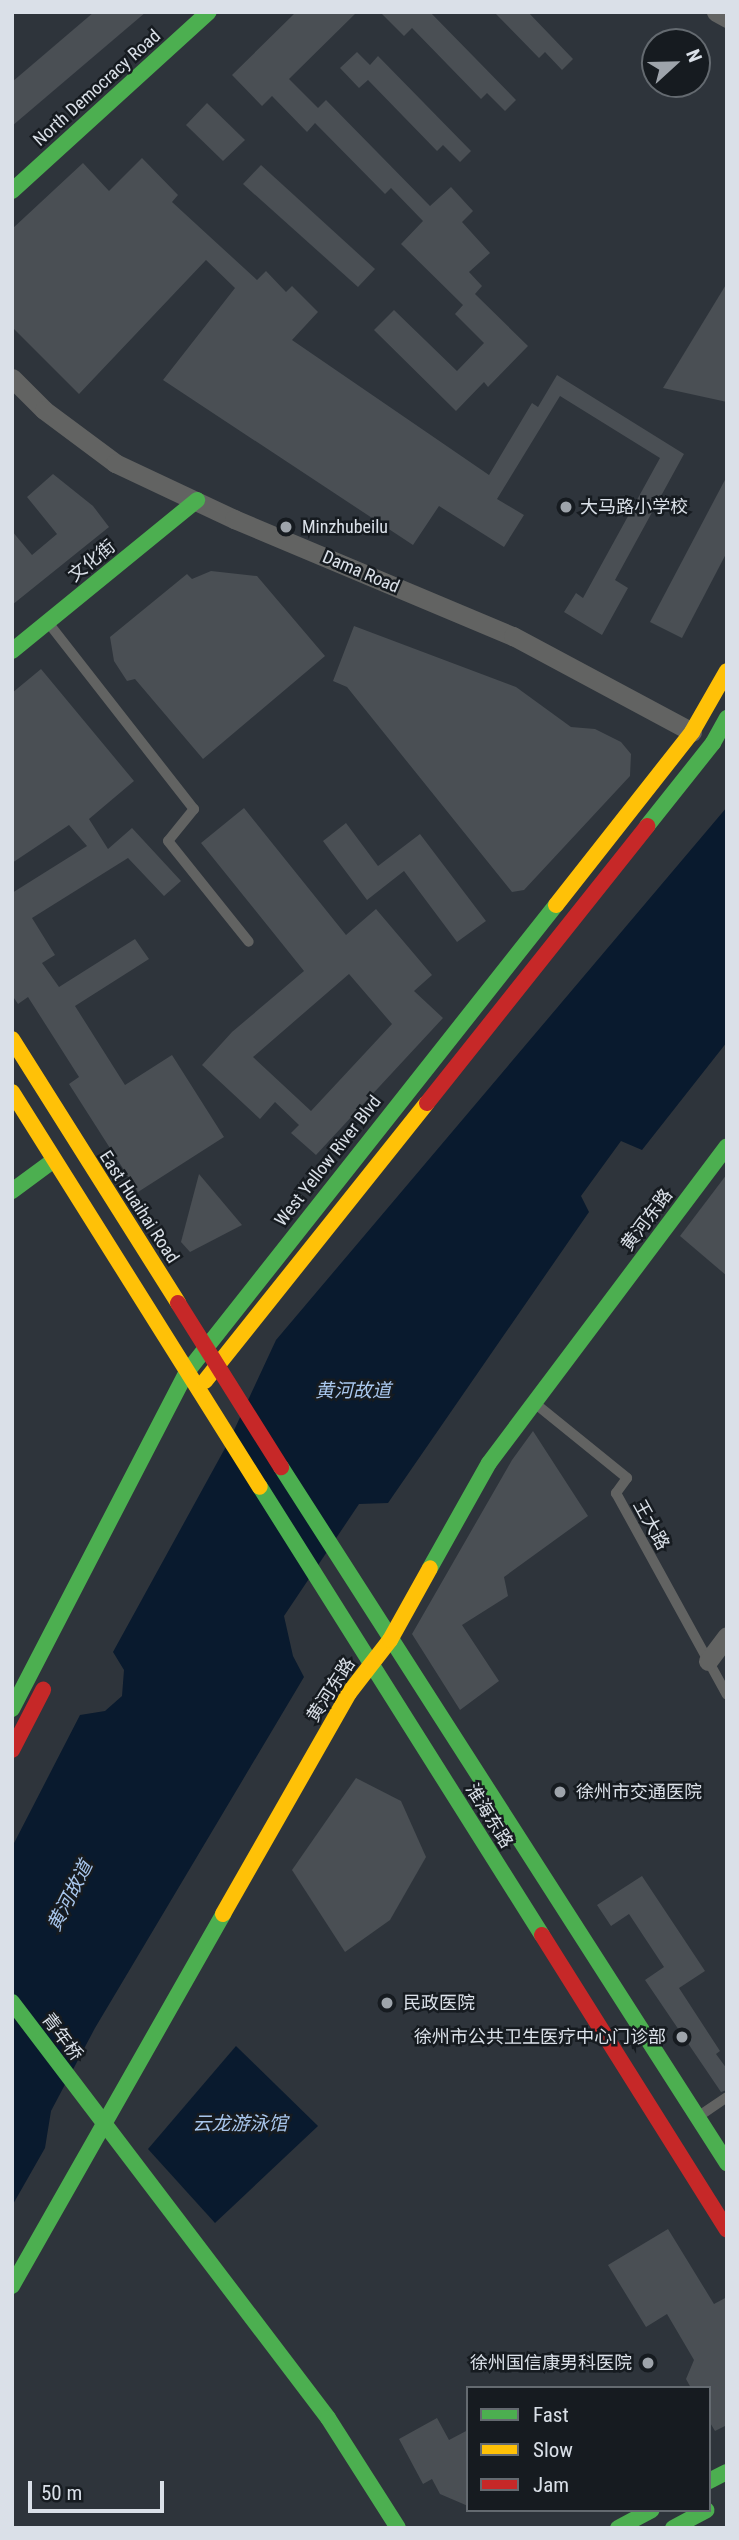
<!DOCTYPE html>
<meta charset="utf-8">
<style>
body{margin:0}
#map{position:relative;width:739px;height:2540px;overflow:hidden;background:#2e343b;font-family:"Roboto Condensed","Noto Sans SC",sans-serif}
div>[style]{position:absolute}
.water>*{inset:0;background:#091a2e}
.building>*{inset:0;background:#4a4f54}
.lane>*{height:10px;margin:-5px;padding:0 5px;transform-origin:5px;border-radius:5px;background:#626362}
.street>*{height:19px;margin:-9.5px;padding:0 9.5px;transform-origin:9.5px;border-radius:9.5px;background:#626362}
.fast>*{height:16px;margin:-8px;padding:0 8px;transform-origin:8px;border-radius:8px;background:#4caf50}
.slow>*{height:16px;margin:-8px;padding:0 8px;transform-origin:8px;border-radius:8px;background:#ffc107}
.jam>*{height:16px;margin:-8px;padding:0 8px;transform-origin:8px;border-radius:8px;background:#c62828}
.dots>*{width:19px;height:19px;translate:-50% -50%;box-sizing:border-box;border:4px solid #161b20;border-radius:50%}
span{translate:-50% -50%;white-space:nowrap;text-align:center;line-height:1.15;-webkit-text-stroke:5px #161b20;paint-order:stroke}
.street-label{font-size:18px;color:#dae0e8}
.poi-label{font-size:18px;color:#dae0e8}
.left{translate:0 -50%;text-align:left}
.right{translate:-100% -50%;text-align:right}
.water-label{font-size:19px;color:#a8c6ec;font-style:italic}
.frame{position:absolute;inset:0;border:14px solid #dae0e8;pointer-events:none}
.legend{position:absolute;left:466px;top:2386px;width:245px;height:126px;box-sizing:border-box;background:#161b20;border:2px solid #646a70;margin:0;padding:9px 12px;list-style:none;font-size:21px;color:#dae0e8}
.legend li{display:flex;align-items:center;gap:14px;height:35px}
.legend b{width:35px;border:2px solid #646a70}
.north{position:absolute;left:641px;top:28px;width:70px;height:70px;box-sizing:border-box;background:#161b20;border:2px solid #646a70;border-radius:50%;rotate:68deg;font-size:19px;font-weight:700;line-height:28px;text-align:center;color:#dae0e8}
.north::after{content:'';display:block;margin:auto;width:24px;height:32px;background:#9ea4ab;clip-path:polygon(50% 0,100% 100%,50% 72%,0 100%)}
.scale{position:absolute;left:28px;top:2481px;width:136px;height:32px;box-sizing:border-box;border:4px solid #dae0e8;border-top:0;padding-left:9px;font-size:21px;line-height:24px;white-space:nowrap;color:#dae0e8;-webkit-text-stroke:5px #161b20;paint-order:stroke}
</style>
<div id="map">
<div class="water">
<i style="clip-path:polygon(727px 807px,727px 1042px,642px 1150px,621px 1141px,581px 1196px,589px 1212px,388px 1503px,359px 1504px,284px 1616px,293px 1656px,304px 1677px,95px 2028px,51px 2111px,45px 2148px,12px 2206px,12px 1847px,80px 1715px,105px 1711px,122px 1696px,124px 1670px,113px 1652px,229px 1441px,276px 1340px)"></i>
<i style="clip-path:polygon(236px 2046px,318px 2126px,215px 2223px,148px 2149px)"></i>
</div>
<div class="building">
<i style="clip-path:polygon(94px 12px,146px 12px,12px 126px,12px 82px)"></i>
<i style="clip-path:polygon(296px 12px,357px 12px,289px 79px,318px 108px,326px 100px,430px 206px,451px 187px,473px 211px,462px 222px,490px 253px,469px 272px,482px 286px,475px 294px,528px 346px,488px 387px,484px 382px,456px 411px,374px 330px,394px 310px,457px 371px,484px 343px,455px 314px,463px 305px,401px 244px,423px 221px,391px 188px,385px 194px,315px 123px,307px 132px,272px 96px,262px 106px,232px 75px)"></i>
<i style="clip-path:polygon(380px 12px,430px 12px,516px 100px,505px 111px,487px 93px,481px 99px,412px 28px,404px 36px)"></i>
<i style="clip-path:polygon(494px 12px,528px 12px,573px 59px,562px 70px,545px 52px,539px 58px)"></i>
<i style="clip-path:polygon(357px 52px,370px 65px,378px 56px,471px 151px,460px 162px,443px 145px,437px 151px,368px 80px,359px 88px,340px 68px)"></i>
<i style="clip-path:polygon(207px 103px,245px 140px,223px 161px,186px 125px)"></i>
<i style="clip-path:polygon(142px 158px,178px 195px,172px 202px,257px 280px,266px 271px,286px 292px,292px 286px,318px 312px,292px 340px,489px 475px,532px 403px,538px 407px,557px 375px,684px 454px,615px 580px,628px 588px,602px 635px,564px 612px,576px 593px,583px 598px,660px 458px,560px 396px,497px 499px,524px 515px,504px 547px,439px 506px,413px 545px,163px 380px,235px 288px,206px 260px,79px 394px,12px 327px,12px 229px,83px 163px,109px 191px)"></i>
<i style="clip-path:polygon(261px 165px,375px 269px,358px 287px,243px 184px)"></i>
<i style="clip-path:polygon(727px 283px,727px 402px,663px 388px)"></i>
<i style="clip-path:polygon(53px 474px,93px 506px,109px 527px,12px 605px,12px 531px,32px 555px,57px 534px,27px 497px)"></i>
<i style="clip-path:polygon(727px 476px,727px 552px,682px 638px,650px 622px)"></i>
<i style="clip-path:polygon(211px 571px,257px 576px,325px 656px,203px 759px,135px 679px,127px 681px,114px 661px,110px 637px,187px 574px,192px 579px)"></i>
<i style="clip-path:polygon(354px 626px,516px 687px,571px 727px,595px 729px,621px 742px,631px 754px,630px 776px,524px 890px,512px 892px,347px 687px,333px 681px)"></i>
<i style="clip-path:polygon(41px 669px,134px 781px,89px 819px,108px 849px,132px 828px,181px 881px,164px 896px,128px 858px,32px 918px,55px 955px,42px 963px,59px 987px,135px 939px,149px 959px,75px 1006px,125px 1085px,172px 1055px,224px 1137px,138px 1192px,69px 1084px,79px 1077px,28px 997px,18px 1004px,12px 995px,12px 893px,87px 846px,69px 825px,12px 863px,12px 693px)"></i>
<i style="clip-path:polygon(evenodd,244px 808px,346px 935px,376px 909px,432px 975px,414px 991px,443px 1018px,316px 1155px,291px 1133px,299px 1125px,275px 1102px,260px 1119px,202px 1065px,232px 1032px,304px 971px,201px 843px,244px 808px,349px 974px,392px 1024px,311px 1111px,253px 1057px,349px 974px)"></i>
<i style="clip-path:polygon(346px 823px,378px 866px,420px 834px,486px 921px,457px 942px,404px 871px,367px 900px,323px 841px)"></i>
<i style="clip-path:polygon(199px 1174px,242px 1225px,190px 1252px,181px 1242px)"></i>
<i style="clip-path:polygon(727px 1174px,727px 1276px,680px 1236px)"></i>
<i style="clip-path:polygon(533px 1431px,588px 1516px,504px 1577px,508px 1596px,462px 1625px,499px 1681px,460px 1710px,412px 1634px,512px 1460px)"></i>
<i style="clip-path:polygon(356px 1778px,401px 1801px,426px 1857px,390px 1920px,345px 1952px,292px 1870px)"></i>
<i style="clip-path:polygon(642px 1876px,705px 1971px,679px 1988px,720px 2051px,716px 2054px,727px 2069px,727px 2090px,721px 2092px,645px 1980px,664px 1967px,629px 1914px,611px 1926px,597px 1905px)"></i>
<i style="clip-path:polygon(668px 2229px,714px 2304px,727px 2297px,727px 2425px,715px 2431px,709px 2421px,709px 2388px,691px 2388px,686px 2379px,694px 2360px,667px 2314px,646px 2327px,608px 2265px)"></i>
<i style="clip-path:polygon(437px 2418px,449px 2440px,468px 2430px,468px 2506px,440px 2494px,432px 2479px,423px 2484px,399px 2439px)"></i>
</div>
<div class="lane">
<i style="left:50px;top:625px;width:234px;rotate:52deg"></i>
<i style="left:194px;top:809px;width:41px;rotate:129.1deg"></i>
<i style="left:168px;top:841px;width:129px;rotate:51.3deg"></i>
<i style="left:537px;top:1405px;width:116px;rotate:39deg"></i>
<i style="left:627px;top:1478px;width:19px;rotate:126deg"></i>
<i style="left:616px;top:1493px;width:230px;rotate:61.2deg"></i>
<i style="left:702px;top:2114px;width:30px;rotate:-34deg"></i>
</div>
<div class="street">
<i style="left:716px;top:12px;width:13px;rotate:29deg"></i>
<i style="left:12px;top:378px;width:45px;rotate:45deg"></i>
<i style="left:44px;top:410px;width:89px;rotate:36.7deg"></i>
<i style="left:115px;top:463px;width:132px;rotate:25.2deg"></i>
<i style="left:234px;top:519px;width:303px;rotate:22.8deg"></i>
<i style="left:513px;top:636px;width:203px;rotate:28.2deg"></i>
<i style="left:708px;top:1661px;width:31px;rotate:-53deg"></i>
</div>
<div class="fast">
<i style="left:12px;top:191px;width:266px;rotate:-42.3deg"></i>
<i style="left:12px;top:651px;width:239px;rotate:-39.2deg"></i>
<i style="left:647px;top:826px;width:106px;rotate:-51.5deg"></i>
<i style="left:713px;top:743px;width:29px;rotate:-61deg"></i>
<i style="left:12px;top:1191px;width:52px;rotate:-36.4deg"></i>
<i style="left:281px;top:1467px;width:827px;rotate:57.35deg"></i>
<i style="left:260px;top:1487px;width:529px;rotate:57.81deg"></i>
<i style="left:430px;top:1568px;width:120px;rotate:-60.7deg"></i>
<i style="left:489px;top:1463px;width:396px;rotate:-53.1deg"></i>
<i style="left:12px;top:1709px;width:380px;rotate:-62.6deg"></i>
<i style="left:187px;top:1372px;width:595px;rotate:-51.69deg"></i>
<i style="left:12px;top:2002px;width:522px;rotate:52.78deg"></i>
<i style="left:328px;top:2418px;width:130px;rotate:57.5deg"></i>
<i style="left:12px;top:2286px;width:428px;rotate:-60.4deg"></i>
<i style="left:709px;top:2481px;width:20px;rotate:-27deg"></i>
<i style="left:618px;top:2528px;width:38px;rotate:-28deg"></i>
<i style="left:673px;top:2528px;width:38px;rotate:-28deg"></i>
</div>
<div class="slow">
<i style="left:556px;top:905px;width:220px;rotate:-51.8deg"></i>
<i style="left:692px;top:732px;width:70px;rotate:-60.2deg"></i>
<i style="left:12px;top:1039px;width:312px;rotate:57.8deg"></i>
<i style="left:12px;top:1092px;width:466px;rotate:57.9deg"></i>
<i style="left:205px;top:1381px;width:356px;rotate:-51.4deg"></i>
<i style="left:223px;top:1914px;width:254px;rotate:-60.3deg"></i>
<i style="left:349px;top:1693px;width:67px;rotate:-52.3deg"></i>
<i style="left:390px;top:1640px;width:82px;rotate:-60.9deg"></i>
</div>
<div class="jam">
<i style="left:427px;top:1103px;width:354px;rotate:-51.5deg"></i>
<i style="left:178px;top:1303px;width:194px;rotate:57.9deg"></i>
<i style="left:12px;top:1750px;width:68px;rotate:-62.7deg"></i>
<i style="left:542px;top:1935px;width:348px;rotate:57.9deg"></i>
</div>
<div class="dots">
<i style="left:566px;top:507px;background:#9ea4ab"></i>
<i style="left:286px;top:527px;background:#9ea4ab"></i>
<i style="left:560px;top:1792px;background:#9ea4ab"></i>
<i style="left:387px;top:2003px;background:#9ea4ab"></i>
<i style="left:682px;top:2037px;background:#9ea4ab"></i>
<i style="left:648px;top:2363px;background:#9ea4ab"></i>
</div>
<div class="street-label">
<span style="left:97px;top:88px;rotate:-42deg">North Democracy Road</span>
<span style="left:92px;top:561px;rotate:-39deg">文化街</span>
<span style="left:361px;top:572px;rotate:23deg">Dama Road</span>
<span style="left:328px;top:1161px;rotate:-52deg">West Yellow River Blvd</span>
<span style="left:139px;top:1207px;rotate:57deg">East Huaihai Road</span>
<span style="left:647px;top:1220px;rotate:-53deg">黄河东路</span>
<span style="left:651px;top:1525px;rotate:61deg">王大路</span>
<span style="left:331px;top:1690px;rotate:-57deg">黄河东路</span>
<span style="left:489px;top:1816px;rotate:58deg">淮海东路</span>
<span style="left:62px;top:2037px;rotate:53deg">青年桥</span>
</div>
<div class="poi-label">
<span class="left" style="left:580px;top:507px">大马路小学校</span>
<span class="left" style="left:302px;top:527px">Minzhubeilu</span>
<span class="left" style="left:576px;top:1792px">徐州市交通医院</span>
<span class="left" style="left:403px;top:2003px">民政医院</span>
<span class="right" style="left:666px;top:2037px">徐州市公共卫生医疗中心门诊部</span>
<span class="right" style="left:632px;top:2363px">徐州国信康男科医院</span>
</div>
<div class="water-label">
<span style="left:353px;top:1391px">黄河故道</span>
<span style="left:70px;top:1896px;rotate:-63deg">黄河故道</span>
<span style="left:240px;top:2124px">云龙游泳馆</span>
</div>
<div class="frame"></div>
<ul class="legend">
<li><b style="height:9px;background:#4caf50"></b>Fast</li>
<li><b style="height:9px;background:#ffc107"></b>Slow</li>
<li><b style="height:9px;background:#c62828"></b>Jam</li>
</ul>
<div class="north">N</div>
<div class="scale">50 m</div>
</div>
